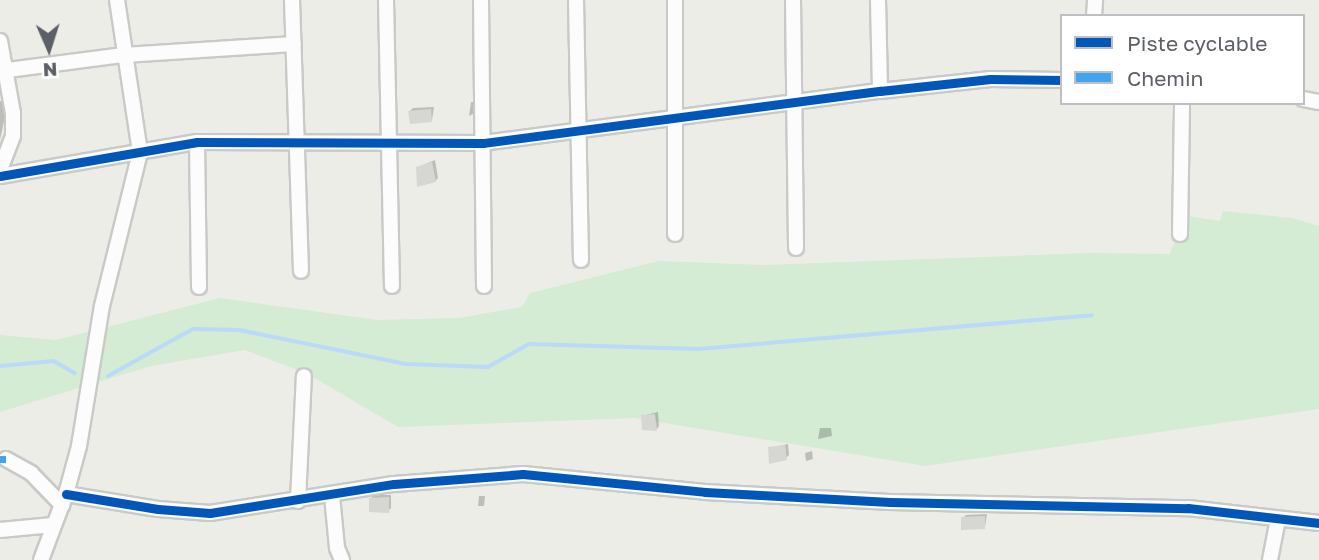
<!DOCTYPE html>
<style>
body{margin:0}
#map{position:relative;width:1319px;height:560px;overflow:hidden;background:#edede8;font-family:"Golos Text",sans-serif}
div>[style]{position:absolute}
.green>*{inset:0;background:#d4ebd4}
.shadow>*{inset:0;background:#0003}
.stream>*{height:3.5px;margin:-1.75px;padding:0 1.75px;transform-origin:1.75px;border-radius:1.75px;background:#bbd9f8}
.building>*{inset:0;background:#d6d6d3}
.roads{filter:drop-shadow(2px 0 #c9cac8) drop-shadow(-2px 0 #c9cac8) drop-shadow(0 2px #c9cac8) drop-shadow(0 -2px #c9cac8)}
.minor>*{height:14px;margin:-7px;padding:0 7px;transform-origin:7px;border-radius:7px;background:#fcfcfc}
.quiet>*{height:7px;margin-top:-3.5px;transform-origin:0;background:repeating-linear-gradient(90deg,#40a5ee 0 14px,transparent 0 21px)}
.cycleway>*{height:9px;margin:-4.5px;padding:0 4.5px;transform-origin:4.5px;border-radius:4.5px;background:#0057b8}
span{translate:-50% -50%;white-space:nowrap;text-align:center;line-height:1.15;-webkit-text-stroke:6px #fff;paint-order:stroke}
.legend{position:absolute;left:1060px;top:14px;width:245px;height:91px;box-sizing:border-box;background:#fff;border:2px solid #bebfc2;margin:0;padding:9px 12px;list-style:none;font-size:21px;color:#5c6066}
.legend li{display:flex;align-items:center;gap:14px;height:35px}
.legend b{width:35px;border:2px solid #bebfc2}
.north{position:absolute;left:14px;top:14px;width:70px;height:70px;-webkit-text-stroke:5px #fff;paint-order:stroke;rotate:177deg;font-size:19px;font-weight:700;line-height:28px;text-align:center;color:#5c6066}
.north::after{content:'';display:block;margin:auto;width:24px;height:32px;background:#5c6066;clip-path:polygon(50% 0,100% 100%,50% 72%,0 100%)}
</style>
<div id="map">
<div class="green">
<i style="clip-path:polygon(1223px 211px,1292px 218px,1319px 226px,1319px 409px,925px 466px,634px 418px,398px 427px,306px 373px,245px 350px,151px 366px,0 412px,0 335px,56px 340px,220px 298px,377px 320px,459px 318px,522px 307px,530px 293px,658px 261px,765px 265px,1090px 253px,1170px 254px,1174px 243px,1185px 242px,1188px 216px,1220px 221px)"></i>
</div>
<div class="shadow">
<i style="clip-path:polygon(0 101px,8px 103px,0 140px)"></i>
<i style="clip-path:polygon(471px 102px,475px 102px,475px 113px,469px 116px)"></i>
<i style="clip-path:polygon(434px 107px,432px 120px,410px 111px,413px 108px)"></i>
<i style="clip-path:polygon(435px 160px,438px 178px,435px 181px,418px 167px)"></i>
<i style="clip-path:polygon(658px 412px,659px 426px,657px 429px,642px 416px)"></i>
<i style="clip-path:polygon(820px 428px,831px 428px,832px 436px,818px 439px)"></i>
<i style="clip-path:polygon(788px 444px,789px 455px,786px 458px,770px 448px)"></i>
<i style="clip-path:polygon(812px 451px,813px 459px,806px 461px,805px 453px)"></i>
<i style="clip-path:polygon(374px 495px,391px 495px,391px 508px,388px 511px,371px 498px)"></i>
<i style="clip-path:polygon(479px 496px,485px 496px,484px 506px,478px 506px)"></i>
<i style="clip-path:polygon(987px 514px,985px 527px,963px 518px,966px 515px)"></i>
</div>
<div class="stream">
<i style="left:0;top:366px;width:54px;rotate:-5.3deg"></i>
<i style="left:54px;top:361px;width:24px;rotate:30deg"></i>
<i style="left:108px;top:376px;width:97px;rotate:-28.9deg"></i>
<i style="left:193px;top:329px;width:47px;rotate:1.2deg"></i>
<i style="left:240px;top:330px;width:169px;rotate:11.6deg"></i>
<i style="left:406px;top:364px;width:82px;rotate:2.1deg"></i>
<i style="left:488px;top:367px;width:47px;rotate:-29.3deg"></i>
<i style="left:529px;top:344px;width:170px;rotate:1.7deg"></i>
<i style="left:699px;top:349px;width:394px;rotate:-4.9deg"></i>
</div>
<div class="building">
<i style="clip-path:polygon(431px 109px,432px 122px,410px 124px,408px 111px)"></i>
<i style="clip-path:polygon(432px 162px,436px 182px,417px 187px,416px 167px)"></i>
<i style="clip-path:polygon(655px 414px,657px 431px,642px 430px,641px 415px)"></i>
<i style="clip-path:polygon(785px 445px,787px 460px,769px 464px,768px 447px)"></i>
<i style="clip-path:polygon(389px 497px,389px 513px,369px 512px,369px 498px)"></i>
<i style="clip-path:polygon(985px 516px,985px 529px,961px 530px,961px 517px)"></i>
</div>
<div class="roads">
<div class="minor">
<i style="left:292px;top:0;width:271px;rotate:88.1deg"></i>
<i style="left:386px;top:0;width:286px;rotate:88.8deg"></i>
<i style="left:481px;top:0;width:286px;rotate:89.4deg"></i>
<i style="left:576px;top:0;width:260px;rotate:88.9deg"></i>
<i style="left:793px;top:0;width:248px;rotate:89.3deg"></i>
<i style="left:878px;top:0;width:91px;rotate:88.7deg"></i>
<i style="left:1094px;top:16px;width:16px;rotate:-86deg"></i>
<i style="left:0;top:41px;width:73px;rotate:79.8deg"></i>
<i style="left:13px;top:113px;width:23px;rotate:90deg"></i>
<i style="left:13px;top:136px;width:36px;rotate:111deg"></i>
<i style="left:0;top:71px;width:125px;rotate:-7.4deg"></i>
<i style="left:124px;top:55px;width:170px;rotate:-3.7deg"></i>
<i style="left:1303px;top:99px;width:16px;rotate:11deg"></i>
<i style="left:197px;top:142px;width:145px;rotate:89.2deg"></i>
<i style="left:0;top:176px;width:200px;rotate:-9.8deg"></i>
<i style="left:197px;top:142px;width:286px;rotate:0.2deg"></i>
<i style="left:483px;top:143px;width:400px;rotate:-7.5deg"></i>
<i style="left:880px;top:91px;width:111px;rotate:-6.2deg"></i>
<i style="left:990px;top:79px;width:72px;rotate:0.8deg"></i>
<i style="left:675px;top:234px;width:234px;rotate:-90deg"></i>
<i style="left:1180px;top:234px;width:131px;rotate:-89.1deg"></i>
<i style="left:6px;top:459px;width:29px;rotate:29deg"></i>
<i style="left:31px;top:473px;width:45px;rotate:45.9deg"></i>
<i style="left:66px;top:494px;width:93px;rotate:9.3deg"></i>
<i style="left:158px;top:509px;width:52px;rotate:4.4deg"></i>
<i style="left:210px;top:513px;width:186px;rotate:-9deg"></i>
<i style="left:394px;top:484px;width:129px;rotate:-4.4deg"></i>
<i style="left:523px;top:474px;width:183px;rotate:5.6deg"></i>
<i style="left:705px;top:492px;width:185px;rotate:3.1deg"></i>
<i style="left:890px;top:502px;width:298px;rotate:1.2deg"></i>
<i style="left:1188px;top:508px;width:132px;rotate:6.5deg"></i>
<i style="left:332px;top:496px;width:52px;rotate:84.5deg"></i>
<i style="left:337px;top:548px;width:13px;rotate:67deg"></i>
<i style="left:298px;top:501px;width:125px;rotate:-87.3deg"></i>
<i style="left:0;top:530px;width:53px;rotate:-5.4deg"></i>
<i style="left:41px;top:560px;width:71px;rotate:-69.3deg"></i>
<i style="left:66px;top:494px;width:50px;rotate:-74.8deg"></i>
<i style="left:79px;top:446px;width:142px;rotate:-80.7deg"></i>
<i style="left:102px;top:306px;width:159px;rotate:-76.1deg"></i>
<i style="left:140px;top:152px;width:154px;rotate:-98.6deg"></i>
<i style="left:1270px;top:560px;width:42px;rotate:-79deg"></i>
</div>
</div>
<div class="quiet">
<i style="left:0;top:459px;width:6px"></i>
</div>
<div class="cycleway">
<i style="left:0;top:176px;width:200px;rotate:-9.8deg"></i>
<i style="left:197px;top:142px;width:286px;rotate:0.2deg"></i>
<i style="left:483px;top:143px;width:400px;rotate:-7.5deg"></i>
<i style="left:880px;top:91px;width:111px;rotate:-6.2deg"></i>
<i style="left:990px;top:79px;width:72px;rotate:0.8deg"></i>
<i style="left:66px;top:494px;width:93px;rotate:9.3deg"></i>
<i style="left:158px;top:509px;width:52px;rotate:4.4deg"></i>
<i style="left:210px;top:513px;width:186px;rotate:-9deg"></i>
<i style="left:394px;top:484px;width:129px;rotate:-4.4deg"></i>
<i style="left:523px;top:474px;width:183px;rotate:5.6deg"></i>
<i style="left:705px;top:492px;width:185px;rotate:3.1deg"></i>
<i style="left:890px;top:502px;width:298px;rotate:1.2deg"></i>
<i style="left:1188px;top:508px;width:132px;rotate:6.5deg"></i>
</div>
<ul class="legend">
<li><b style="height:9px;background:#0057b8"></b>Piste cyclable</li>
<li><b style="height:9px;background:#40a5ee"></b>Chemin</li>
</ul>
<div class="north">N</div>
</div>
